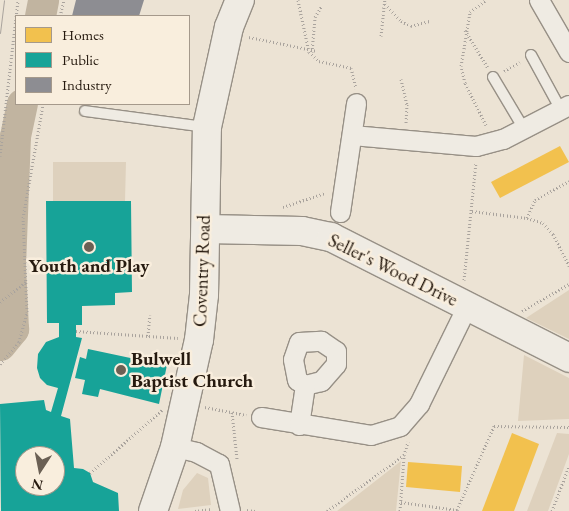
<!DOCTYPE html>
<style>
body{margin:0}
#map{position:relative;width:569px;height:511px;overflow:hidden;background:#ece3d4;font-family:"EB Garamond",serif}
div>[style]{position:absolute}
.green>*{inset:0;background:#ded1bd}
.homes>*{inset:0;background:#f2c14e}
.public>*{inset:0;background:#17a398}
.industry>*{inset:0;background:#8d8d92}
.river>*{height:31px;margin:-15.5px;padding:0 15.5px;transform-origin:15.5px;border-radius:15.5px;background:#c1b4a0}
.path>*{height:3px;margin-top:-1.5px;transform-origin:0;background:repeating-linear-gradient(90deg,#a9a39d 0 1px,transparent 0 3.5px)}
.roads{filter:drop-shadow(1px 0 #979086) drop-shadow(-1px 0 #979086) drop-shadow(0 1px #979086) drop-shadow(0 -1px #979086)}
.lane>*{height:10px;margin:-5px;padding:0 5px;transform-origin:5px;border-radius:5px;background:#efebe3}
.street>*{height:19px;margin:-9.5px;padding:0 9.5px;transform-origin:9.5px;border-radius:9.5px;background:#efebe3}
.secondary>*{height:28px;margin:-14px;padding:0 14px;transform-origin:14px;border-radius:14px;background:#efebe3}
.tram>*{height:1px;margin:-0.5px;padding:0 0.5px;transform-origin:0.5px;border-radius:0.5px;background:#a9a39d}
.dots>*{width:14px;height:14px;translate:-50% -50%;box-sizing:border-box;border:2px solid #f9eedd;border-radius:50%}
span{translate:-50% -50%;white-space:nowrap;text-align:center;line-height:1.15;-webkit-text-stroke:5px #f9eedd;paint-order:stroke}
.poi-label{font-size:19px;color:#261a0f;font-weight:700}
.left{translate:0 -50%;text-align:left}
.street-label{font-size:19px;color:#261a0f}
.legend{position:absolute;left:15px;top:15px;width:175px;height:90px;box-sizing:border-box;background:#f9eedd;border:1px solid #a5998b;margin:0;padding:6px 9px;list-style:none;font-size:15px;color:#261a0f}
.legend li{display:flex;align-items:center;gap:10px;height:25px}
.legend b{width:25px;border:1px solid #a5998b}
.north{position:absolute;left:15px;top:446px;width:50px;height:50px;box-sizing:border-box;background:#f9eedd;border:1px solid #a5998b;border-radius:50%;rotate:191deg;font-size:14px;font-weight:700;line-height:20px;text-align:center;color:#261a0f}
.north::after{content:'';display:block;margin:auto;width:18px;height:22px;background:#6b6054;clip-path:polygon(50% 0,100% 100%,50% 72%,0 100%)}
</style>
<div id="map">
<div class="green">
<i style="clip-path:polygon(53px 162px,126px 162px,125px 201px,53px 201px)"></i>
<i style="clip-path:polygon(569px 290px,569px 339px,526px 318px)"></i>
<i style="clip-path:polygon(524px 355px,569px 378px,569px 419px,518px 421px)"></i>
<i style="clip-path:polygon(557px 433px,569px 434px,569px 454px,548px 511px,527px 511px)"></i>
<i style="clip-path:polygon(401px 461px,396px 511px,337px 511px)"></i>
<i style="clip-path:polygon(197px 473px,208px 478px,211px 505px,178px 509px,183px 490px)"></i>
</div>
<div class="homes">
<i style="clip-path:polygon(560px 146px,569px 162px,500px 198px,491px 182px)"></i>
<i style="clip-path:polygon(512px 433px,539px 444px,514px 511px,482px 511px)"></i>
<i style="clip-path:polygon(408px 462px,462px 466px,460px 492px,406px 487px)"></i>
</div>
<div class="public">
<i style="clip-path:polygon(evenodd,46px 201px,131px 201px,132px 292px,115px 293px,115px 305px,82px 306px,82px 325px,76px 325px,76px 337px,82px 338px,61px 416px,70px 419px,74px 468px,83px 469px,90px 473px,93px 482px,118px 493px,119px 511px,1px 511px,0 404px,44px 400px,46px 410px,51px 412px,58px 388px,47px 385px,40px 378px,37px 368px,38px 354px,46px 342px,59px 337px,59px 323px,47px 323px,46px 201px,25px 456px,55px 456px,55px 486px,25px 486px,25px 456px)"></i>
<i style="clip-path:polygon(88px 349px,154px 363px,156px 357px,168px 360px,159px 404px,100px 389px,98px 397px,82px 394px,85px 380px,75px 378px,80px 357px,86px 359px)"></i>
</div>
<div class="industry">
<i style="clip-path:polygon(76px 0,144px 0,139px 16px,72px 16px)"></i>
</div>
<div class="river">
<i style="left:40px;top:16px;width:16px;rotate:-79deg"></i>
<i style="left:0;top:345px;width:21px;rotate:-51deg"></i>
<i style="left:13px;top:329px;width:63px;rotate:-92.7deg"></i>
<i style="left:10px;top:266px;width:130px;rotate:-87.8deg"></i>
<i style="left:15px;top:136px;width:33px;rotate:-78deg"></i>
</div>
<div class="path">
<i style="left:298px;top:0;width:53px;rotate:78.1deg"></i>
<i style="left:309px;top:52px;width:13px;rotate:42deg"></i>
<i style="left:319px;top:61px;width:33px;rotate:12deg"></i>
<i style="left:351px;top:68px;width:21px;rotate:76deg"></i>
<i style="left:385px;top:4px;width:23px;rotate:47deg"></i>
<i style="left:401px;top:21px;width:11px;rotate:27deg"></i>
<i style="left:411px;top:26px;width:20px;rotate:-15deg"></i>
<i style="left:60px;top:16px;width:16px;rotate:-76deg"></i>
<i style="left:465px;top:30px;width:44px;rotate:58.8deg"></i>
<i style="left:381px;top:36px;width:36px;rotate:-84deg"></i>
<i style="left:249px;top:37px;width:69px;rotate:11.6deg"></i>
<i style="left:312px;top:52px;width:35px;rotate:-85deg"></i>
<i style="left:315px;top:17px;width:12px;rotate:-59deg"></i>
<i style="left:504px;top:71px;width:18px;rotate:-29deg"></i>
<i style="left:401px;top:79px;width:26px;rotate:77deg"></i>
<i style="left:407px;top:104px;width:19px;rotate:93deg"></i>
<i style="left:486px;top:125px;width:47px;rotate:-116.6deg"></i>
<i style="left:465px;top:83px;width:17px;rotate:-103deg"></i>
<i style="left:461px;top:66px;width:55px;rotate:-80.5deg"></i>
<i style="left:470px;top:12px;width:20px;rotate:-37deg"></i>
<i style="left:0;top:156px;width:157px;rotate:-83.4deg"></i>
<i style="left:283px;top:207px;width:44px;rotate:-18.4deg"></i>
<i style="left:472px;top:211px;width:55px;rotate:7.3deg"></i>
<i style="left:527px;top:218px;width:17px;rotate:17deg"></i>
<i style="left:543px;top:223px;width:15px;rotate:48deg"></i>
<i style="left:553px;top:234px;width:36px;rotate:63deg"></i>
<i style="left:527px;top:218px;width:20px;rotate:-66deg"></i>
<i style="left:535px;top:200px;width:39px;rotate:-29deg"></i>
<i style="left:464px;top:280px;width:119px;rotate:-84.2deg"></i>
<i style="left:0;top:302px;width:34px;rotate:-38deg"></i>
<i style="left:522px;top:311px;width:54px;rotate:-29.9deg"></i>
<i style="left:76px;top:331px;width:102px;rotate:3.9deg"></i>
<i style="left:148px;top:336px;width:21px;rotate:-85deg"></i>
<i style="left:0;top:364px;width:29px;rotate:-49deg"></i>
<i style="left:19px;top:342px;width:31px;rotate:-75deg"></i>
<i style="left:27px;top:312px;width:94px;rotate:-92.4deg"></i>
<i style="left:23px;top:218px;width:116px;rotate:-80deg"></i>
<i style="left:205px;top:407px;width:42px;rotate:11deg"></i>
<i style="left:232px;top:412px;width:47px;rotate:83.9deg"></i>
<i style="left:90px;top:473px;width:96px;rotate:-41.2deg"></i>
<i style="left:401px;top:502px;width:57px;rotate:8.1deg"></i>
<i style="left:457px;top:510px;width:92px;rotate:-66.2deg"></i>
<i style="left:494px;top:426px;width:75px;rotate:0.8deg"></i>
<i style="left:247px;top:510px;width:8px;rotate:7deg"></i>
<i style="left:195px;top:511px;width:17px;rotate:-7deg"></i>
<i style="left:327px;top:511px;width:95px;rotate:-36deg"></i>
<i style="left:404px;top:455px;width:14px;rotate:-73deg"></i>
<i style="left:400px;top:511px;width:55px;rotate:-85.8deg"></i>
<i style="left:552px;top:511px;width:48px;rotate:-69.3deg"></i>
</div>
<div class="roads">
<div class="lane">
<i style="left:531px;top:55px;width:63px;rotate:61.4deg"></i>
<i style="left:493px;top:77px;width:61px;rotate:59.2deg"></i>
<i style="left:85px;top:111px;width:121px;rotate:7.6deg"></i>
</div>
<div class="street">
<i style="left:539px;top:0;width:60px;rotate:60deg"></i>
<i style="left:352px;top:135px;width:124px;rotate:5.1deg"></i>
<i style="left:476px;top:146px;width:28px;rotate:-15deg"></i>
<i style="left:503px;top:139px;width:74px;rotate:-27.3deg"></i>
<i style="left:340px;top:212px;width:110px;rotate:-81.6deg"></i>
<i style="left:321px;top:341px;width:18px;rotate:34deg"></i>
<i style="left:336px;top:351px;width:13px;rotate:90deg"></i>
<i style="left:336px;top:364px;width:23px;rotate:131deg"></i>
<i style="left:321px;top:381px;width:16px;rotate:166deg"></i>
<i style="left:305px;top:385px;width:9px;rotate:-148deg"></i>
<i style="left:297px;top:380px;width:21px;rotate:-101deg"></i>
<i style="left:293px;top:359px;width:18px;rotate:-71deg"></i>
<i style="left:299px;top:342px;width:22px;rotate:-3deg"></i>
<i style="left:261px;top:417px;width:111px;rotate:9.3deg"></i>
<i style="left:371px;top:435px;width:30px;rotate:-17deg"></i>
<i style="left:400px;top:426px;width:29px;rotate:-49deg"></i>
<i style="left:419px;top:404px;width:109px;rotate:-63.9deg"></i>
<i style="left:299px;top:425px;width:40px;rotate:-81.5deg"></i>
<i style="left:175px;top:447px;width:22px;rotate:13deg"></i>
<i style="left:196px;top:452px;width:26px;rotate:28deg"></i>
<i style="left:219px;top:464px;width:48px;rotate:76.8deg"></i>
</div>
<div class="secondary">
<i style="left:206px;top:229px;width:96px;rotate:1.2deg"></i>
<i style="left:302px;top:231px;width:30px;rotate:12deg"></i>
<i style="left:331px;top:237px;width:267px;rotate:26.9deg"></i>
<i style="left:153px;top:511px;width:68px;rotate:-71deg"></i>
<i style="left:175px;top:447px;width:110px;rotate:-77.4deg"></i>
<i style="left:199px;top:340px;width:45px;rotate:-83.7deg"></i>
<i style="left:204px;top:295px;width:168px;rotate:-89deg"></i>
<i style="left:207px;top:127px;width:102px;rotate:-77.6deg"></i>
<i style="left:229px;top:27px;width:29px;rotate:-68deg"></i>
</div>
</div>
<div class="tram">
<i style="left:0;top:33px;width:33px;rotate:-83deg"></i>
</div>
<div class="dots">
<i style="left:89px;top:247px;background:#6b6054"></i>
<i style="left:121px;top:370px;background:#6b6054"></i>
</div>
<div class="poi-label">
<span style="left:89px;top:266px">Youth and Play</span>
<span class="left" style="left:131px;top:370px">Bulwell<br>Baptist Church</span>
</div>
<div class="street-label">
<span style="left:393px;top:270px;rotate:26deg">Seller's Wood Drive</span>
<span style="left:202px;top:271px;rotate:-88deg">Coventry Road</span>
</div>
<ul class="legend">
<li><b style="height:14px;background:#f2c14e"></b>Homes</li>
<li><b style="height:14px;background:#17a398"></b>Public</li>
<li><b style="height:14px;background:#8d8d92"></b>Industry</li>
</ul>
<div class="north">N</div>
</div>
